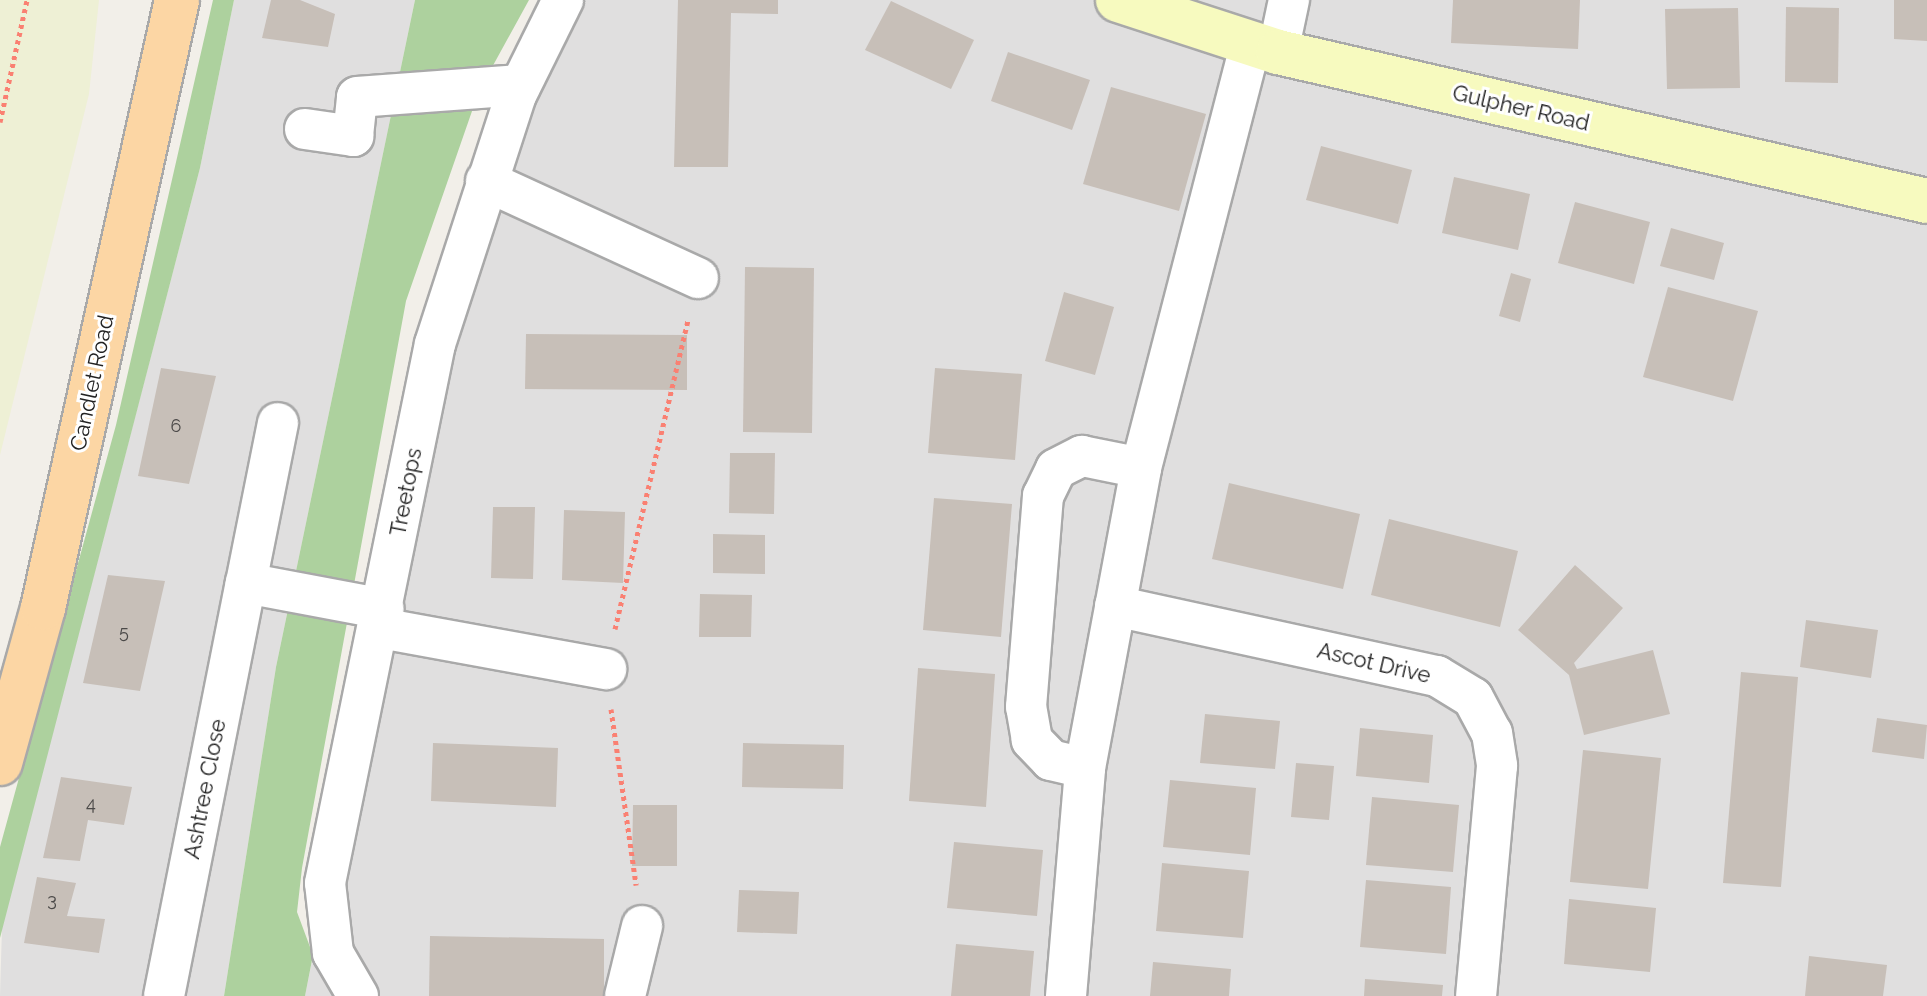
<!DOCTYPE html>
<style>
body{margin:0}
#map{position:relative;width:1927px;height:996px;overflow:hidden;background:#f2efe9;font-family:Raleway,sans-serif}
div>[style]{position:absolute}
.residential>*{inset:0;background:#e0dfdf}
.farmland>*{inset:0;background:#eef0d5}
.forest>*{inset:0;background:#add19e}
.building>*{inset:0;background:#c7bfb8}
.path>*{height:5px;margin-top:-2.5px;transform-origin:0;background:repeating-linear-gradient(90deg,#fa8072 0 4px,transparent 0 8px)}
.roads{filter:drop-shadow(2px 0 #a9a9a9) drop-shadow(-2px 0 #a9a9a9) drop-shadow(0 2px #a9a9a9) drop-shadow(0 -2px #a9a9a9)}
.street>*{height:40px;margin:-20px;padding:0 20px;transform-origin:20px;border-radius:20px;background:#fff}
.secondary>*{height:44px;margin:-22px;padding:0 22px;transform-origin:22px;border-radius:22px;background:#f7fabf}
.primary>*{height:44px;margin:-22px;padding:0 22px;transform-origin:22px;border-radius:22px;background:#fcd6a4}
span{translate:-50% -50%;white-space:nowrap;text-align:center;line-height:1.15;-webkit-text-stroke:6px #fff;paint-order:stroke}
.number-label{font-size:18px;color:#4b4948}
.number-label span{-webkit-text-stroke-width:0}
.street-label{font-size:22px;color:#222}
</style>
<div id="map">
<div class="residential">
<i style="clip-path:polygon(234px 0,415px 0,276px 667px,224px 996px,0 996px,2px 927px,200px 168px)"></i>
<i style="clip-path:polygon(563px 0,1927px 0,1927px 996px,305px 996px,435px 344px)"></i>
</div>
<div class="farmland">
<i style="clip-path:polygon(0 0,99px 0,89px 94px,0 455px)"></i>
</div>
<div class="forest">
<i style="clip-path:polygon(213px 0,234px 0,200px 168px,0 938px,0 847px,116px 425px)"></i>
<i style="clip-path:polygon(415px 0,529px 0,479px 91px,406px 301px,302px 868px,297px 912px,313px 955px,305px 996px,224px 996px,276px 667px)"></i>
</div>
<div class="building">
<i style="clip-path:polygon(271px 0,300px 0,335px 14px,328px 47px,262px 38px)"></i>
<i style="clip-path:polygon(678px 0,778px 0,778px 14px,731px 13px,728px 167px,674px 167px)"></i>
<i style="clip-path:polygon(1453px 0,1580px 0,1578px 49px,1451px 43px)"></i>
<i style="clip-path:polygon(1894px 0,1927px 0,1927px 41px,1894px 39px)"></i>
<i style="clip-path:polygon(891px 1px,974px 40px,951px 89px,865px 50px)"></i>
<i style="clip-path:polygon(1786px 7px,1839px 8px,1838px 83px,1785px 82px)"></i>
<i style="clip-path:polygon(1738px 8px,1740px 88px,1667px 89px,1665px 9px)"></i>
<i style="clip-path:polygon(1008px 52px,1090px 80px,1072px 130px,991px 101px)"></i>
<i style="clip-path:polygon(1111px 87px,1206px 114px,1179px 211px,1083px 184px)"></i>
<i style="clip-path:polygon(1321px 146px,1412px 170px,1398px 224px,1306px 200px)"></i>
<i style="clip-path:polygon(1454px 177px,1530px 194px,1518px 250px,1442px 233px)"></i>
<i style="clip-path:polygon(1575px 202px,1650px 222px,1634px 284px,1558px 263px)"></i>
<i style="clip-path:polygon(1671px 228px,1724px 243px,1714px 280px,1660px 266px)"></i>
<i style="clip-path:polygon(745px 267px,814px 268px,812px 433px,743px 432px)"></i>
<i style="clip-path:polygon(1511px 273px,1531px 279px,1520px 322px,1499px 316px)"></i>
<i style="clip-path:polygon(1668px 287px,1758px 311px,1733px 401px,1643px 377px)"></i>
<i style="clip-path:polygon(1064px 292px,1114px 307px,1095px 375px,1045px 361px)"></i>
<i style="clip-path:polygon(526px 334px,687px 335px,687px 390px,525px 389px)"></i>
<i style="clip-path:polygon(161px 368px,216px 376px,189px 484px,138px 476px)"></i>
<i style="clip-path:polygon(935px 368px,1022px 374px,1015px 460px,928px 453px)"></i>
<i style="clip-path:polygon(730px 453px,775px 453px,774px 514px,729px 513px)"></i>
<i style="clip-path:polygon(1229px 483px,1360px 514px,1343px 589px,1212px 559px)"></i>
<i style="clip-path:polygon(934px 498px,1012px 504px,1001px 637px,923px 630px)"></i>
<i style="clip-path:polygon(493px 507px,535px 507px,533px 579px,491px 578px)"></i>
<i style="clip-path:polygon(564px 510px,625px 512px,623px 583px,562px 580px)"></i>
<i style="clip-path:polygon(1389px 519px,1518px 551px,1500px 627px,1371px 595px)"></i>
<i style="clip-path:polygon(713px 534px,765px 535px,765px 574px,713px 573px)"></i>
<i style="clip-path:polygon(1575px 565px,1623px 608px,1574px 663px,1577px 669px,1653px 650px,1670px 714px,1584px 735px,1569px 675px,1518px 630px)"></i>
<i style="clip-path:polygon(108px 575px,165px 581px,140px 691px,83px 683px)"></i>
<i style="clip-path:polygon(700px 594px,752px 595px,751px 637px,699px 637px)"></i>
<i style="clip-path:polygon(1806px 620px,1878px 630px,1871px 678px,1800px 667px)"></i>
<i style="clip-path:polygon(918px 668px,995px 674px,986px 807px,909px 801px)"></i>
<i style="clip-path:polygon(1741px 672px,1798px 677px,1781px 887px,1723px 883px)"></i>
<i style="clip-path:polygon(1205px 714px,1280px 721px,1275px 769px,1200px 763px)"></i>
<i style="clip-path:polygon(1877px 718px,1927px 725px,1924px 759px,1872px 752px)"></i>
<i style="clip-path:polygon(1360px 728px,1433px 735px,1429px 783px,1356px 776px)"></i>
<i style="clip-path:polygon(433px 743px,558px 748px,556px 807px,431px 801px)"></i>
<i style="clip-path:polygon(743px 743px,844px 745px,843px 789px,742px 787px)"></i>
<i style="clip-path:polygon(1583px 750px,1661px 758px,1648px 889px,1570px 882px)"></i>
<i style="clip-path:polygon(1296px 763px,1334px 766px,1329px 820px,1291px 817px)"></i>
<i style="clip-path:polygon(61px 777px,132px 787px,124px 825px,88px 820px,80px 861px,43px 858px)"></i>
<i style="clip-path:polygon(1170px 780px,1256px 788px,1250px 855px,1163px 847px)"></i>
<i style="clip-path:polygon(1372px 797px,1459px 805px,1453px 872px,1366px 865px)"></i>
<i style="clip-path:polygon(633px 805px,677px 805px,677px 866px,632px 866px)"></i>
<i style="clip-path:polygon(954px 842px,1043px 850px,1037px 916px,947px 908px)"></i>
<i style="clip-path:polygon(1162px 863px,1249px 871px,1243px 938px,1156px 931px)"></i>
<i style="clip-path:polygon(37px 877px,76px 883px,67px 916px,105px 919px,99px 953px,24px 943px)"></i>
<i style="clip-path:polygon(1366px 880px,1451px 887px,1446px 954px,1360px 947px)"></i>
<i style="clip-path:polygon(739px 890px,799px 892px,797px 934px,737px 932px)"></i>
<i style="clip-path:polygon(1569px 899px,1656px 908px,1650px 972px,1564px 964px)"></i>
<i style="clip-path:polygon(430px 936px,604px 939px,604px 996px,429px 996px)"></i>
<i style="clip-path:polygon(956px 944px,1034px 951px,1030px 996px,951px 996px)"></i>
<i style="clip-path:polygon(1809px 956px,1887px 965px,1883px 996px,1805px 996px)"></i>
<i style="clip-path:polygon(1153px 962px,1231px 969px,1229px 996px,1150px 996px)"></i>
<i style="clip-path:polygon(1365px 979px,1443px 985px,1442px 996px,1364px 996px)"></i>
</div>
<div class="path">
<i style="left:0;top:122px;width:125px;rotate:-77.5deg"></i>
<i style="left:615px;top:629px;width:318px;rotate:-76.7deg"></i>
<i style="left:611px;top:709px;width:178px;rotate:81.9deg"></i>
</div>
<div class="roads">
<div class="street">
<i style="left:1278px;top:52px;width:53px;rotate:-78.1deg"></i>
<i style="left:305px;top:129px;width:49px;rotate:8.3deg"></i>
<i style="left:353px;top:136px;width:39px;rotate:-84deg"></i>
<i style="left:357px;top:97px;width:164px;rotate:-4.2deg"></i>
<i style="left:486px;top:181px;width:233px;rotate:24.6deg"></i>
<i style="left:246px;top:583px;width:163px;rotate:-78.7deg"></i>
<i style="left:1115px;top:606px;width:330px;rotate:12.3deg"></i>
<i style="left:1437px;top:676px;width:42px;rotate:31.4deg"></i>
<i style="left:1473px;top:698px;width:40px;rotate:62deg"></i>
<i style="left:1492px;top:733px;width:33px;rotate:81deg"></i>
<i style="left:1497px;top:766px;width:231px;rotate:95.2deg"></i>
<i style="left:380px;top:628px;width:230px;rotate:10.3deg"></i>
<i style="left:1085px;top:768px;width:35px;rotate:-167deg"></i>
<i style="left:1051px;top:760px;width:28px;rotate:-134deg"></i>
<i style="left:1032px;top:740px;width:34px;rotate:-100deg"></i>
<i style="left:1026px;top:707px;width:212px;rotate:-85.4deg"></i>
<i style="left:1043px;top:496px;width:30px;rotate:-64deg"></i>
<i style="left:1056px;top:469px;width:29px;rotate:-27deg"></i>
<i style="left:1082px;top:456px;width:60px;rotate:11.5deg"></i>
<i style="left:164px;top:996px;width:421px;rotate:-78.8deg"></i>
<i style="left:246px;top:583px;width:140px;rotate:10.7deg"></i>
<i style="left:358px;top:996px;width:50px;rotate:-120.2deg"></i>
<i style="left:333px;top:953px;width:70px;rotate:-96.5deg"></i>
<i style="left:325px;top:883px;width:550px;rotate:-78.47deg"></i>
<i style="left:435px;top:344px;width:262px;rotate:-72deg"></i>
<i style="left:516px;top:95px;width:106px;rotate:-63.7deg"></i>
<i style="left:625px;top:996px;width:72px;rotate:-76.3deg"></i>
<i style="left:1066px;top:996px;width:229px;rotate:-85.2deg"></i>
<i style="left:1085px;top:768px;width:305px;rotate:-79.4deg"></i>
<i style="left:1141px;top:468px;width:438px;rotate:-75.5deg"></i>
</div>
<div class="secondary">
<i style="left:1118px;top:0;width:168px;rotate:18deg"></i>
<i style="left:1278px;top:52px;width:666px;rotate:12.93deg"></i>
</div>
<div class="primary">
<i style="left:0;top:763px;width:161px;rotate:-74.5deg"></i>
<i style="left:43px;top:608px;width:623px;rotate:-77.57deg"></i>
</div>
</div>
<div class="number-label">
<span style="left:176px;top:426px">6</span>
<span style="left:124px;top:632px">5</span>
<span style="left:91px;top:804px">4</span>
<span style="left:52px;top:900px">3</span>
</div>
<div class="street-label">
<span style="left:1521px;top:108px;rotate:13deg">Gulpher Road</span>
<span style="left:92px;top:383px;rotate:-78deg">Candlet Road</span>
<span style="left:406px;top:492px;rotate:-79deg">Treetops</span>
<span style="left:1374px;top:663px;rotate:13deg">Ascot Drive</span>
<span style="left:205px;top:789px;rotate:-79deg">Ashtree Close</span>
</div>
</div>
